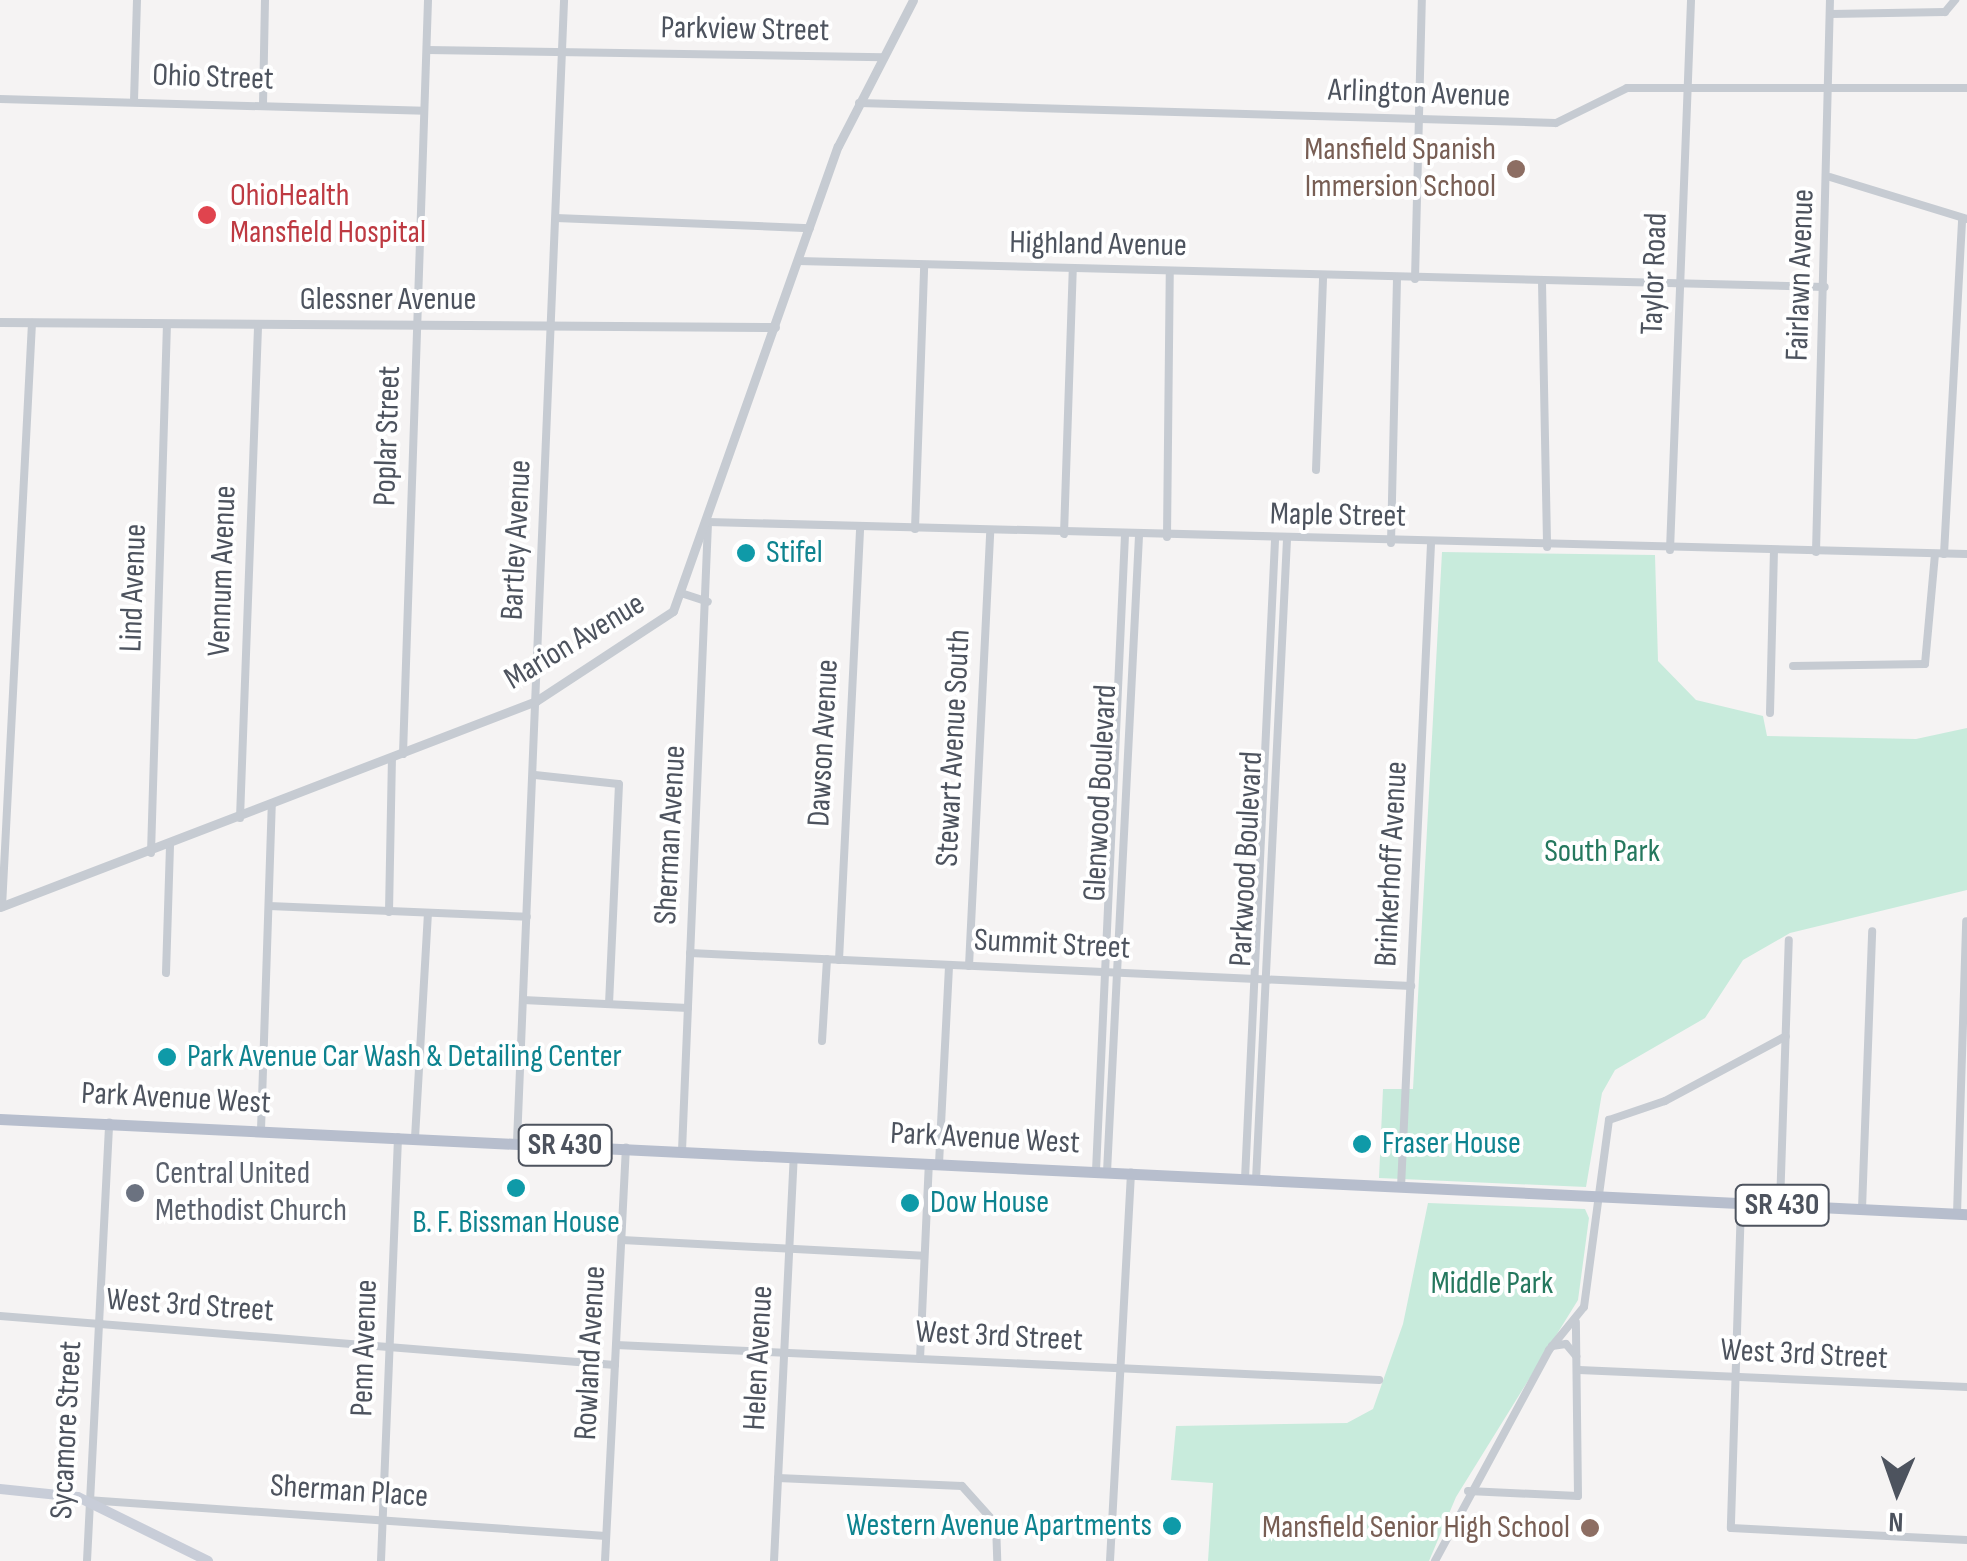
<!DOCTYPE html>
<style>
body{margin:0}
#map{position:relative;width:1967px;height:1561px;overflow:hidden;background:#f5f3f3;font-family:"Sofia Sans Condensed",sans-serif}
div>[style]{position:absolute}
.green>*{inset:0;background:#c8ebdc}
.minor>*{height:8px;margin:-4px;padding:0 4px;transform-origin:4px;border-radius:4px;background:#c6cbd2}
.tertiary>*{height:9px;margin:-4.5px;padding:0 4.5px;transform-origin:4.5px;border-radius:4.5px;background:#c6cbd2}
.secondary>*{height:10px;margin:-5px;padding:0 5px;transform-origin:5px;border-radius:5px;background:#c8cdd8}
.primary>*{height:11px;margin:-5.5px;padding:0 5.5px;transform-origin:5.5px;border-radius:5.5px;background:#b7becd}
.dots>*{width:28px;height:28px;translate:-50% -50%;box-sizing:border-box;border:5px solid #fff;border-radius:50%}
span{translate:-50% -50%;white-space:nowrap;text-align:center;line-height:1.15;-webkit-text-stroke:8px #fff;paint-order:stroke}
.shield-label span{padding:2px 8px;background:#fff;border:2px solid;border-radius:8px;-webkit-text-stroke-width:0}
.shield-label{font-size:30px;color:#4d535e;font-weight:700}
.street-label{font-size:32px;color:#4d535e}
.education-label{font-size:32px;color:#785e54}
.right{translate:-100% -50%;text-align:right}
.health-label{font-size:32px;color:#be3a42}
.left{translate:0 -50%;text-align:left}
.culture-label{font-size:32px;color:#0d838f}
.park-label{font-size:32px;color:#25785e}
.worship-label{font-size:32px;color:#5b616d}
.north{position:absolute;left:1847px;top:1441px;width:100px;height:100px;-webkit-text-stroke:8px #fff;paint-order:stroke;rotate:182deg;font-size:28px;font-weight:700;line-height:40px;text-align:center;color:#4d535e}
.north::after{content:'';display:block;margin:auto;width:35px;height:45px;background:#4d535e;clip-path:polygon(50% 0,100% 100%,50% 72%,0 100%)}
</style>
<div id="map">
<div class="green">
<i style="clip-path:polygon(1442px 552px,1655px 555px,1658px 661px,1696px 700px,1763px 716px,1767px 736px,1916px 739px,1967px 728px,1967px 890px,1790px 933px,1743px 960px,1705px 1018px,1615px 1070px,1602px 1093px,1586px 1187px,1379px 1178px,1383px 1089px,1413px 1089px)"></i>
<i style="clip-path:polygon(1428px 1203px,1585px 1209px,1589px 1218px,1578px 1300px,1456px 1497px,1429px 1561px,1208px 1561px,1213px 1483px,1171px 1480px,1176px 1426px,1347px 1423px,1373px 1409px,1403px 1324px)"></i>
</div>
<div class="minor">
<i style="left:1831px;top:14px;width:114px;rotate:-1deg"></i>
<i style="left:1945px;top:12px;width:16px;rotate:-50deg"></i>
<i style="left:427px;top:50px;width:456px;rotate:0.9deg"></i>
<i style="left:0;top:99px;width:424px;rotate:1.6deg"></i>
<i style="left:134px;top:101px;width:101px;rotate:-88.3deg"></i>
<i style="left:859px;top:103px;width:697px;rotate:1.64deg"></i>
<i style="left:1556px;top:123px;width:79px;rotate:-26.2deg"></i>
<i style="left:1627px;top:88px;width:340px"></i>
<i style="left:263px;top:104px;width:104px;rotate:-88.9deg"></i>
<i style="left:1830px;top:177px;width:143px;rotate:17deg"></i>
<i style="left:556px;top:218px;width:254px;rotate:2.3deg"></i>
<i style="left:798px;top:261px;width:1027px;rotate:1.45deg"></i>
<i style="left:1415px;top:279px;width:279px;rotate:-88.6deg"></i>
<i style="left:1542px;top:282px;width:265px;rotate:88.9deg"></i>
<i style="left:1316px;top:470px;width:194px;rotate:-87.9deg"></i>
<i style="left:915px;top:529px;width:264px;rotate:-88deg"></i>
<i style="left:1064px;top:534px;width:265px;rotate:-88.1deg"></i>
<i style="left:1167px;top:537px;width:266px;rotate:-89.4deg"></i>
<i style="left:1391px;top:543px;width:265px;rotate:-88.7deg"></i>
<i style="left:1670px;top:550px;width:550px;rotate:-87.81deg"></i>
<i style="left:1816px;top:552px;width:552px;rotate:-88.55deg"></i>
<i style="left:1944px;top:554px;width:336px;rotate:-86.9deg"></i>
<i style="left:684px;top:594px;width:25px;rotate:18deg"></i>
<i style="left:1793px;top:666px;width:132px;rotate:-0.9deg"></i>
<i style="left:1925px;top:664px;width:110px;rotate:-84.8deg"></i>
<i style="left:1770px;top:713px;width:162px;rotate:-88.6deg"></i>
<i style="left:403px;top:754px;width:754px;rotate:-88.1deg"></i>
<i style="left:535px;top:775px;width:84px;rotate:6.1deg"></i>
<i style="left:619px;top:784px;width:220px;rotate:92.6deg"></i>
<i style="left:240px;top:818px;width:493px;rotate:-87.9deg"></i>
<i style="left:151px;top:853px;width:529px;rotate:-88.27deg"></i>
<i style="left:269px;top:906px;width:258px;rotate:2.4deg"></i>
<i style="left:2px;top:907px;width:585px;rotate:-87.06deg"></i>
<i style="left:389px;top:912px;width:153px;rotate:-88.9deg"></i>
<i style="left:690px;top:953px;width:722px;rotate:2.62deg"></i>
<i style="left:839px;top:960px;width:433px;rotate:-87.2deg"></i>
<i style="left:969px;top:966px;width:435px;rotate:-87.2deg"></i>
<i style="left:166px;top:973px;width:127px;rotate:-88.2deg"></i>
<i style="left:523px;top:1000px;width:165px;rotate:2.8deg"></i>
<i style="left:822px;top:1041px;width:82px;rotate:-86.5deg"></i>
<i style="left:261px;top:1130px;width:325px;rotate:-88.1deg"></i>
<i style="left:415px;top:1138px;width:225px;rotate:-86.7deg"></i>
<i style="left:517px;top:1142px;width:1143px;rotate:-87.64deg"></i>
<i style="left:682px;top:1151px;width:630px;rotate:-87.63deg"></i>
<i style="left:708px;top:522px;width:1259px;rotate:1.46deg"></i>
<i style="left:939px;top:1164px;width:199px;rotate:-87.1deg"></i>
<i style="left:1096px;top:1171px;width:636px;rotate:-87.39deg"></i>
<i style="left:1107px;top:1172px;width:637px;rotate:-87.12deg"></i>
<i style="left:1245px;top:1179px;width:640px;rotate:-87.31deg"></i>
<i style="left:1256px;top:1180px;width:641px;rotate:-87.23deg"></i>
<i style="left:1401px;top:1187px;width:644px;rotate:-87.33deg"></i>
<i style="left:1741px;top:1204px;width:324px;rotate:91.8deg"></i>
<i style="left:1731px;top:1528px;width:236px;rotate:2.9deg"></i>
<i style="left:1780px;top:1205px;width:265px;rotate:-88.1deg"></i>
<i style="left:1862px;top:1209px;width:278px;rotate:-87.9deg"></i>
<i style="left:1957px;top:1214px;width:293px;rotate:-88.2deg"></i>
<i style="left:622px;top:1240px;width:302px;rotate:3deg"></i>
<i style="left:0;top:1316px;width:617px;rotate:4.56deg"></i>
<i style="left:616px;top:1345px;width:764px;rotate:2.63deg"></i>
<i style="left:1552px;top:1346px;width:14px;rotate:-8deg"></i>
<i style="left:1566px;top:1344px;width:16px;rotate:50deg"></i>
<i style="left:920px;top:1359px;width:195px;rotate:-87.4deg"></i>
<i style="left:1579px;top:1370px;width:388px;rotate:2.5deg"></i>
<i style="left:778px;top:1478px;width:184px;rotate:2.5deg"></i>
<i style="left:962px;top:1486px;width:51px;rotate:48.2deg"></i>
<i style="left:996px;top:1524px;width:37px;rotate:88deg"></i>
<i style="left:1468px;top:1491px;width:110px;rotate:2.6deg"></i>
<i style="left:1578px;top:1496px;width:174px;rotate:-90.7deg"></i>
<i style="left:87px;top:1500px;width:520px;rotate:3.97deg"></i>
<i style="left:87px;top:1561px;width:439px;rotate:-87.1deg"></i>
<i style="left:381px;top:1561px;width:424px;rotate:-87.7deg"></i>
<i style="left:605px;top:1561px;width:414px;rotate:-87.1deg"></i>
<i style="left:774px;top:1561px;width:404px;rotate:-87.2deg"></i>
<i style="left:1110px;top:1561px;width:389px;rotate:-86.9deg"></i>
<i style="left:1435px;top:1561px;width:240px;rotate:-61.6deg"></i>
<i style="left:1549px;top:1350px;width:55px;rotate:-50.9deg"></i>
<i style="left:1584px;top:1307px;width:189px;rotate:-82.4deg"></i>
<i style="left:1609px;top:1120px;width:59px;rotate:-18.7deg"></i>
<i style="left:1665px;top:1101px;width:137px;rotate:-28.2deg"></i>
</div>
<div class="tertiary">
<i style="left:0;top:322px;width:775px;rotate:0.37deg"></i>
<i style="left:0;top:907px;width:574px;rotate:-21.02deg"></i>
<i style="left:536px;top:701px;width:164px;rotate:-33.3deg"></i>
<i style="left:673px;top:611px;width:493px;rotate:-70.5deg"></i>
<i style="left:838px;top:146px;width:164px;rotate:-62.8deg"></i>
</div>
<div class="secondary">
<i style="left:0;top:1489px;width:78px;rotate:5.9deg"></i>
<i style="left:78px;top:1497px;width:145px;rotate:26.2deg"></i>
</div>
<div class="primary">
<i style="left:0;top:1119px;width:1969px;rotate:2.77deg"></i>
</div>
<div class="dots">
<i style="left:1516px;top:169px;background:#8d6e63"></i>
<i style="left:207px;top:215px;background:#e0444e"></i>
<i style="left:746px;top:553px;background:#0f9aa8"></i>
<i style="left:167px;top:1057px;background:#0f9aa8"></i>
<i style="left:1362px;top:1144px;background:#0f9aa8"></i>
<i style="left:516px;top:1188px;background:#0f9aa8"></i>
<i style="left:135px;top:1193px;background:#6b7280"></i>
<i style="left:910px;top:1203px;background:#0f9aa8"></i>
<i style="left:1172px;top:1526px;background:#0f9aa8"></i>
<i style="left:1590px;top:1528px;background:#8d6e63"></i>
</div>
<div class="shield-label">
<span style="left:565px;top:1145px">SR 430</span>
<span style="left:1782px;top:1205px">SR 430</span>
</div>
<div class="street-label">
<span style="left:745px;top:30px;rotate:1deg">Parkview Street</span>
<span style="left:213px;top:78px;rotate:2deg">Ohio Street</span>
<span style="left:1419px;top:94px;rotate:2deg">Arlington Avenue</span>
<span style="left:1098px;top:245px;rotate:1deg">Highland Avenue</span>
<span style="left:1655px;top:274px;rotate:-88deg">Taylor Road</span>
<span style="left:1801px;top:275px;rotate:-88deg">Fairlawn Avenue</span>
<span style="left:388px;top:300px">Glessner Avenue</span>
<span style="left:388px;top:436px;rotate:-88deg">Poplar Street</span>
<span style="left:1338px;top:516px;rotate:1deg">Maple Street</span>
<span style="left:517px;top:540px;rotate:-87deg">Bartley Avenue</span>
<span style="left:223px;top:571px;rotate:-88deg">Vennum Avenue</span>
<span style="left:134px;top:588px;rotate:-88deg">Lind Avenue</span>
<span style="left:575px;top:642px;rotate:-31deg">Marion Avenue</span>
<span style="left:824px;top:743px;rotate:-87deg">Dawson Avenue</span>
<span style="left:954px;top:748px;rotate:-87deg">Stewart Avenue South</span>
<span style="left:1101px;top:793px;rotate:-87deg">Glenwood Boulevard</span>
<span style="left:671px;top:835px;rotate:-87deg">Sherman Avenue</span>
<span style="left:1247px;top:859px;rotate:-87deg">Parkwood Boulevard</span>
<span style="left:1392px;top:864px;rotate:-87deg">Brinkerhoff Avenue</span>
<span style="left:1052px;top:945px;rotate:3deg">Summit Street</span>
<span style="left:176px;top:1099px;rotate:3deg">Park Avenue West</span>
<span style="left:985px;top:1139px;rotate:3deg">Park Avenue West</span>
<span style="left:190px;top:1306px;rotate:4deg">West 3rd Street</span>
<span style="left:999px;top:1337px;rotate:3deg">West 3rd Street</span>
<span style="left:365px;top:1348px;rotate:-88deg">Penn Avenue</span>
<span style="left:591px;top:1353px;rotate:-87deg">Rowland Avenue</span>
<span style="left:1804px;top:1355px;rotate:3deg">West 3rd Street</span>
<span style="left:759px;top:1358px;rotate:-87deg">Helen Avenue</span>
<span style="left:67px;top:1430px;rotate:-87deg">Sycamore Street</span>
<span style="left:349px;top:1492px;rotate:4deg">Sherman Place</span>
</div>
<div class="education-label">
<span class="right" style="left:1496px;top:169px">Mansfield Spanish<br>Immersion School</span>
<span class="right" style="left:1570px;top:1528px">Mansfield Senior High School</span>
</div>
<div class="health-label">
<span class="left" style="left:230px;top:215px">OhioHealth<br>Mansfield Hospital</span>
</div>
<div class="culture-label">
<span class="left" style="left:766px;top:553px">Stifel</span>
<span class="left" style="left:187px;top:1057px">Park Avenue Car Wash &amp; Detailing Center</span>
<span class="left" style="left:1382px;top:1144px">Fraser House</span>
<span class="left" style="left:930px;top:1203px">Dow House</span>
<span style="left:516px;top:1223px">B. F. Bissman House</span>
<span class="right" style="left:1152px;top:1526px">Western Avenue Apartments</span>
</div>
<div class="park-label">
<span style="left:1602px;top:852px">South Park</span>
<span style="left:1492px;top:1284px">Middle Park</span>
</div>
<div class="worship-label">
<span class="left" style="left:155px;top:1193px">Central United<br>Methodist Church</span>
</div>
<div class="north">N</div>
</div>
